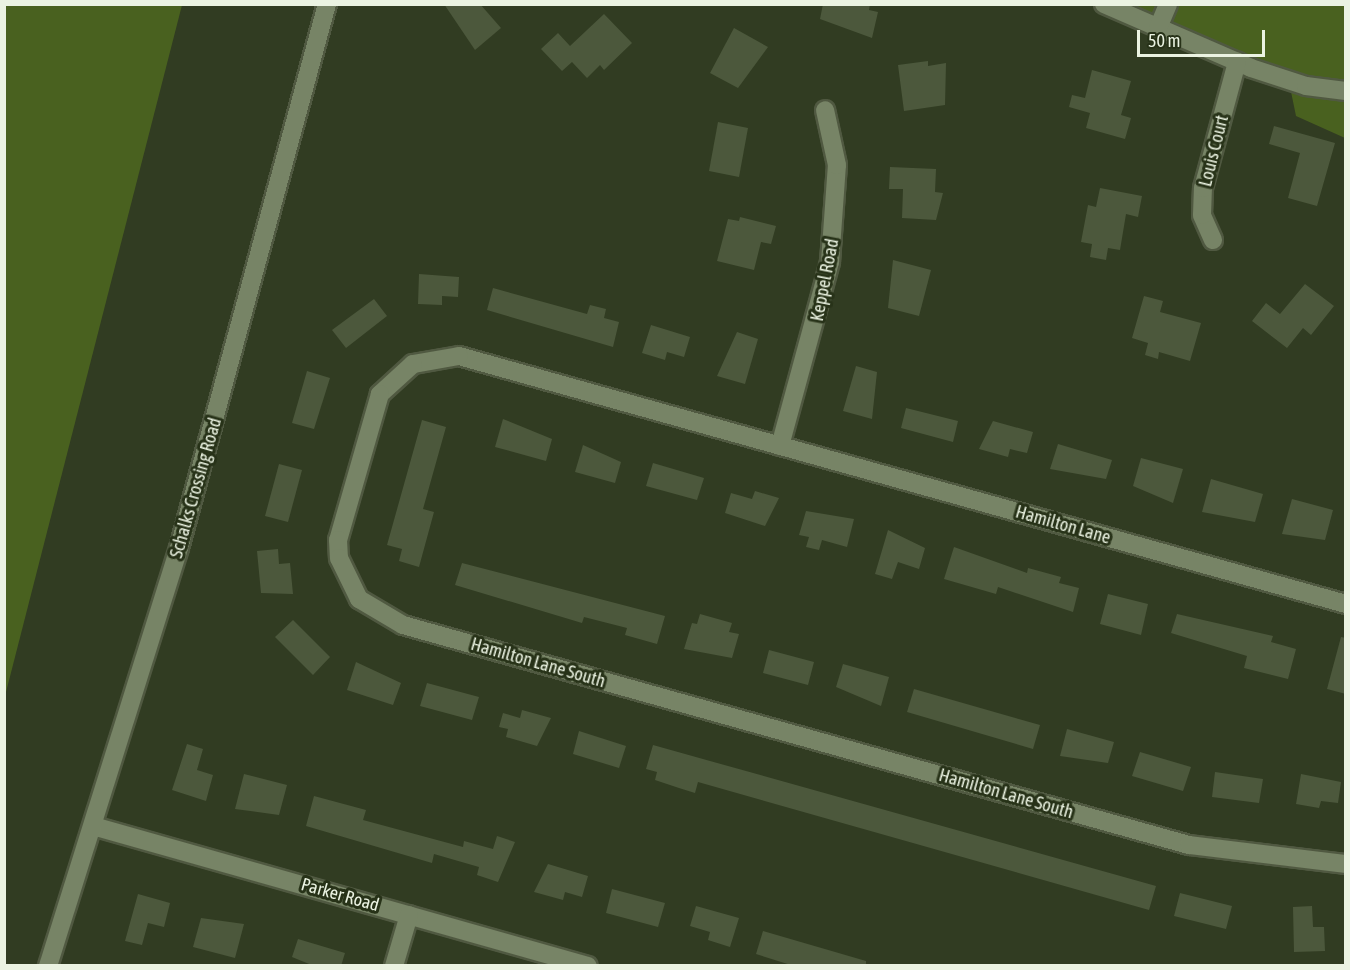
<!DOCTYPE html>
<style>
body{margin:0}
#map{position:relative;width:1350px;height:970px;overflow:hidden;background:#313c22;font-family:"Asap Condensed",sans-serif}
div>[style]{position:absolute}
.green>*{inset:0;background:#49611f}
.building>*{inset:0;background:#4c583c}
.roads{filter:drop-shadow(2px 0 #505941) drop-shadow(-2px 0 #505941) drop-shadow(0 2px #505941) drop-shadow(0 -2px #505941)}
.minor>*{height:18px;margin:-9px;padding:0 9px;transform-origin:9px;border-radius:9px;background:#778466}
span{translate:-50% -50%;white-space:nowrap;text-align:center;line-height:1.15;-webkit-text-stroke:6px #273218;paint-order:stroke}
.street-label{font-size:18px;color:#ebf3e2}
.frame{position:absolute;inset:0;border:6px solid #ebf3e2;pointer-events:none}
.scale{position:absolute;left:1137px;top:30px;width:128px;height:27px;box-sizing:border-box;border:3px solid #ebf3e2;border-top:0;padding-left:8px;font-size:18px;line-height:21px;white-space:nowrap;color:#ebf3e2;-webkit-text-stroke:4px #273218;paint-order:stroke}
</style>
<div id="map">
<div class="green">
<i style="clip-path:polygon(5px 4px,182px 5px,5px 696px,4px 5px)"></i>
<i style="clip-path:polygon(1107px 5px,1345px 5px,1345px 138px,1296px 116px,1289px 82px)"></i>
</div>
<div class="building">
<i style="clip-path:polygon(444px 4px,480px 4px,501px 28px,475px 50px)"></i>
<i style="clip-path:polygon(823px 4px,870px 4px,869px 10px,878px 12px,872px 38px,820px 19px)"></i>
<i style="clip-path:polygon(604px 14px,632px 43px,604px 70px,600px 65px,587px 78px,572px 62px,562px 71px,541px 49px,558px 33px,570px 46px)"></i>
<i style="clip-path:polygon(734px 28px,768px 47px,738px 88px,710px 73px)"></i>
<i style="clip-path:polygon(928px 61px,928px 66px,946px 63px,945px 105px,904px 111px,898px 65px)"></i>
<i style="clip-path:polygon(1092px 70px,1131px 81px,1121px 115px,1131px 118px,1125px 139px,1086px 128px,1090px 113px,1069px 107px,1072px 95px,1085px 98px)"></i>
<i style="clip-path:polygon(718px 122px,748px 128px,739px 177px,709px 171px)"></i>
<i style="clip-path:polygon(1274px 126px,1335px 143px,1317px 206px,1288px 198px,1300px 153px,1269px 144px)"></i>
<i style="clip-path:polygon(890px 167px,936px 169px,935px 192px,943px 193px,936px 220px,902px 218px,903px 189px,889px 189px)"></i>
<i style="clip-path:polygon(1100px 188px,1142px 196px,1138px 217px,1126px 214px,1120px 250px,1108px 248px,1106px 260px,1090px 257px,1092px 244px,1081px 242px,1088px 205px,1096px 207px)"></i>
<i style="clip-path:polygon(740px 217px,776px 226px,771px 244px,761px 242px,754px 270px,717px 261px,728px 219px,739px 221px)"></i>
<i style="clip-path:polygon(893px 260px,931px 270px,919px 316px,888px 308px)"></i>
<i style="clip-path:polygon(419px 274px,459px 277px,458px 297px,442px 296px,442px 305px,418px 304px)"></i>
<i style="clip-path:polygon(1305px 284px,1334px 306px,1311px 335px,1303px 328px,1287px 348px,1252px 321px,1266px 303px,1280px 314px)"></i>
<i style="clip-path:polygon(493px 288px,587px 314px,590px 305px,606px 309px,604px 318px,619px 322px,613px 347px,487px 310px)"></i>
<i style="clip-path:polygon(1144px 296px,1163px 301px,1160px 312px,1201px 323px,1190px 361px,1159px 352px,1158px 359px,1145px 355px,1148px 343px,1132px 338px)"></i>
<i style="clip-path:polygon(374px 299px,387px 316px,346px 348px,332px 330px)"></i>
<i style="clip-path:polygon(651px 325px,690px 337px,684px 357px,667px 352px,665px 360px,642px 353px)"></i>
<i style="clip-path:polygon(737px 332px,758px 339px,745px 384px,717px 376px)"></i>
<i style="clip-path:polygon(856px 366px,877px 372px,872px 419px,843px 411px)"></i>
<i style="clip-path:polygon(307px 371px,330px 378px,314px 429px,292px 423px)"></i>
<i style="clip-path:polygon(906px 408px,958px 421px,953px 442px,901px 428px)"></i>
<i style="clip-path:polygon(503px 419px,552px 439px,546px 461px,495px 447px)"></i>
<i style="clip-path:polygon(422px 420px,446px 427px,423px 509px,434px 512px,419px 567px,399px 561px,402px 549px,387px 545px)"></i>
<i style="clip-path:polygon(993px 421px,1033px 432px,1027px 453px,1010px 449px,1008px 457px,979px 449px)"></i>
<i style="clip-path:polygon(1058px 444px,1112px 460px,1106px 479px,1050px 469px)"></i>
<i style="clip-path:polygon(583px 445px,621px 462px,615px 483px,575px 472px)"></i>
<i style="clip-path:polygon(1141px 458px,1183px 469px,1173px 503px,1133px 486px)"></i>
<i style="clip-path:polygon(653px 463px,704px 478px,697px 500px,646px 486px)"></i>
<i style="clip-path:polygon(279px 464px,302px 470px,288px 522px,265px 516px)"></i>
<i style="clip-path:polygon(1211px 479px,1263px 494px,1255px 522px,1202px 512px)"></i>
<i style="clip-path:polygon(755px 491px,779px 498px,765px 526px,725px 513px,731px 493px,752px 499px)"></i>
<i style="clip-path:polygon(1292px 499px,1333px 510px,1325px 540px,1282px 534px)"></i>
<i style="clip-path:polygon(806px 511px,854px 519px,847px 547px,822px 540px,819px 550px,806px 547px,809px 537px,799px 535px)"></i>
<i style="clip-path:polygon(888px 530px,925px 548px,919px 569px,898px 562px,892px 579px,875px 574px)"></i>
<i style="clip-path:polygon(954px 547px,1027px 573px,1028px 568px,1061px 577px,1059px 583px,1079px 588px,1073px 612px,998px 587px,996px 594px,944px 579px)"></i>
<i style="clip-path:polygon(278px 549px,279px 564px,290px 563px,293px 594px,261px 593px,257px 551px)"></i>
<i style="clip-path:polygon(462px 563px,665px 616px,657px 644px,625px 635px,627px 628px,584px 617px,582px 623px,455px 585px)"></i>
<i style="clip-path:polygon(1108px 594px,1148px 604px,1141px 635px,1100px 624px)"></i>
<i style="clip-path:polygon(700px 614px,732px 623px,729px 632px,739px 634px,732px 658px,684px 649px,692px 623px,697px 624px)"></i>
<i style="clip-path:polygon(1177px 614px,1273px 636px,1271px 642px,1296px 649px,1288px 679px,1244px 668px,1247px 656px,1171px 633px)"></i>
<i style="clip-path:polygon(293px 620px,330px 657px,313px 675px,275px 637px)"></i>
<i style="clip-path:polygon(1341px 637px,1346px 638px,1346px 694px,1327px 689px)"></i>
<i style="clip-path:polygon(769px 650px,814px 662px,808px 685px,763px 673px)"></i>
<i style="clip-path:polygon(356px 662px,401px 683px,393px 705px,347px 690px)"></i>
<i style="clip-path:polygon(843px 664px,889px 677px,881px 706px,836px 687px)"></i>
<i style="clip-path:polygon(427px 683px,479px 697px,472px 720px,420px 706px)"></i>
<i style="clip-path:polygon(914px 689px,1040px 725px,1033px 749px,907px 712px)"></i>
<i style="clip-path:polygon(522px 710px,551px 718px,537px 746px,506px 737px,508px 729px,499px 727px,503px 713px,520px 718px)"></i>
<i style="clip-path:polygon(1067px 729px,1114px 742px,1108px 763px,1060px 756px)"></i>
<i style="clip-path:polygon(579px 731px,626px 746px,619px 768px,573px 754px)"></i>
<i style="clip-path:polygon(187px 744px,203px 749px,197px 770px,213px 775px,206px 801px,172px 790px)"></i>
<i style="clip-path:polygon(653px 745px,1156px 886px,1149px 910px,698px 782px,695px 793px,679px 788px,655px 780px,657px 772px,646px 769px)"></i>
<i style="clip-path:polygon(1140px 752px,1191px 767px,1183px 791px,1132px 776px)"></i>
<i style="clip-path:polygon(1215px 772px,1263px 779px,1259px 803px,1212px 797px)"></i>
<i style="clip-path:polygon(244px 774px,287px 785px,279px 815px,235px 809px)"></i>
<i style="clip-path:polygon(1301px 774px,1341px 782px,1338px 803px,1321px 801px,1319px 808px,1296px 804px)"></i>
<i style="clip-path:polygon(314px 796px,366px 810px,363px 820px,463px 847px,464px 841px,493px 849px,497px 836px,515px 842px,498px 882px,477px 875px,479px 867px,434px 854px,432px 863px,306px 826px)"></i>
<i style="clip-path:polygon(548px 864px,588px 876px,582px 897px,565px 892px,563px 900px,534px 892px)"></i>
<i style="clip-path:polygon(612px 889px,665px 903px,658px 927px,606px 913px)"></i>
<i style="clip-path:polygon(1180px 893px,1232px 906px,1226px 929px,1174px 916px)"></i>
<i style="clip-path:polygon(138px 894px,170px 903px,164px 927px,148px 923px,142px 945px,125px 941px)"></i>
<i style="clip-path:polygon(696px 906px,739px 918px,730px 947px,708px 940px,710px 932px,690px 926px)"></i>
<i style="clip-path:polygon(1312px 906px,1313px 927px,1324px 927px,1325px 951px,1294px 952px,1293px 907px)"></i>
<i style="clip-path:polygon(201px 918px,244px 924px,235px 958px,193px 947px)"></i>
<i style="clip-path:polygon(763px 931px,866px 961px,866px 966px,794px 966px,756px 954px)"></i>
<i style="clip-path:polygon(298px 939px,345px 953px,341px 966px,314px 966px,292px 957px)"></i>
</div>
<div class="roads">
<div class="minor">
<i style="left:1104px;top:4px;width:160px;rotate:23.5deg"></i>
<i style="left:1251px;top:68px;width:58px;rotate:18.1deg"></i>
<i style="left:1306px;top:86px;width:40px;rotate:7.1deg"></i>
<i style="left:1158px;top:28px;width:26px;rotate:-67deg"></i>
<i style="left:1213px;top:240px;width:27px;rotate:-114deg"></i>
<i style="left:1202px;top:215px;width:27px;rotate:-88deg"></i>
<i style="left:1203px;top:188px;width:131px;rotate:-74.9deg"></i>
<i style="left:780px;top:446px;width:191px;rotate:-74.8deg"></i>
<i style="left:830px;top:262px;width:97px;rotate:-85.9deg"></i>
<i style="left:837px;top:165px;width:56px;rotate:-102.3deg"></i>
<i style="left:1346px;top:604px;width:921px;rotate:-164.38deg"></i>
<i style="left:459px;top:356px;width:47px;rotate:170.1deg"></i>
<i style="left:413px;top:364px;width:45px;rotate:137.7deg"></i>
<i style="left:380px;top:394px;width:152px;rotate:106deg"></i>
<i style="left:338px;top:540px;width:18px;rotate:87deg"></i>
<i style="left:339px;top:558px;width:46px;rotate:64deg"></i>
<i style="left:359px;top:599px;width:51px;rotate:30.6deg"></i>
<i style="left:403px;top:625px;width:816px;rotate:15.64deg"></i>
<i style="left:1189px;top:845px;width:158px;rotate:6.9deg"></i>
<i style="left:93px;top:826px;width:514px;rotate:15.79deg"></i>
<i style="left:48px;top:966px;width:438px;rotate:-72.6deg"></i>
<i style="left:179px;top:548px;width:564px;rotate:-74.78deg"></i>
<i style="left:394px;top:966px;width:53px;rotate:-73.6deg"></i>
</div>
</div>
<div class="street-label">
<span style="left:1214px;top:151px;rotate:-76deg">Louis Court</span>
<span style="left:825px;top:280px;rotate:-79deg">Keppel Road</span>
<span style="left:196px;top:488px;rotate:-74deg">Schalks Crossing Road</span>
<span style="left:1063px;top:525px;rotate:16deg">Hamilton Lane</span>
<span style="left:538px;top:663px;rotate:16deg">Hamilton Lane South</span>
<span style="left:1006px;top:794px;rotate:16deg">Hamilton Lane South</span>
<span style="left:340px;top:895px;rotate:16deg">Parker Road</span>
</div>
<div class="frame"></div>
<div class="scale">50 m</div>
</div>
